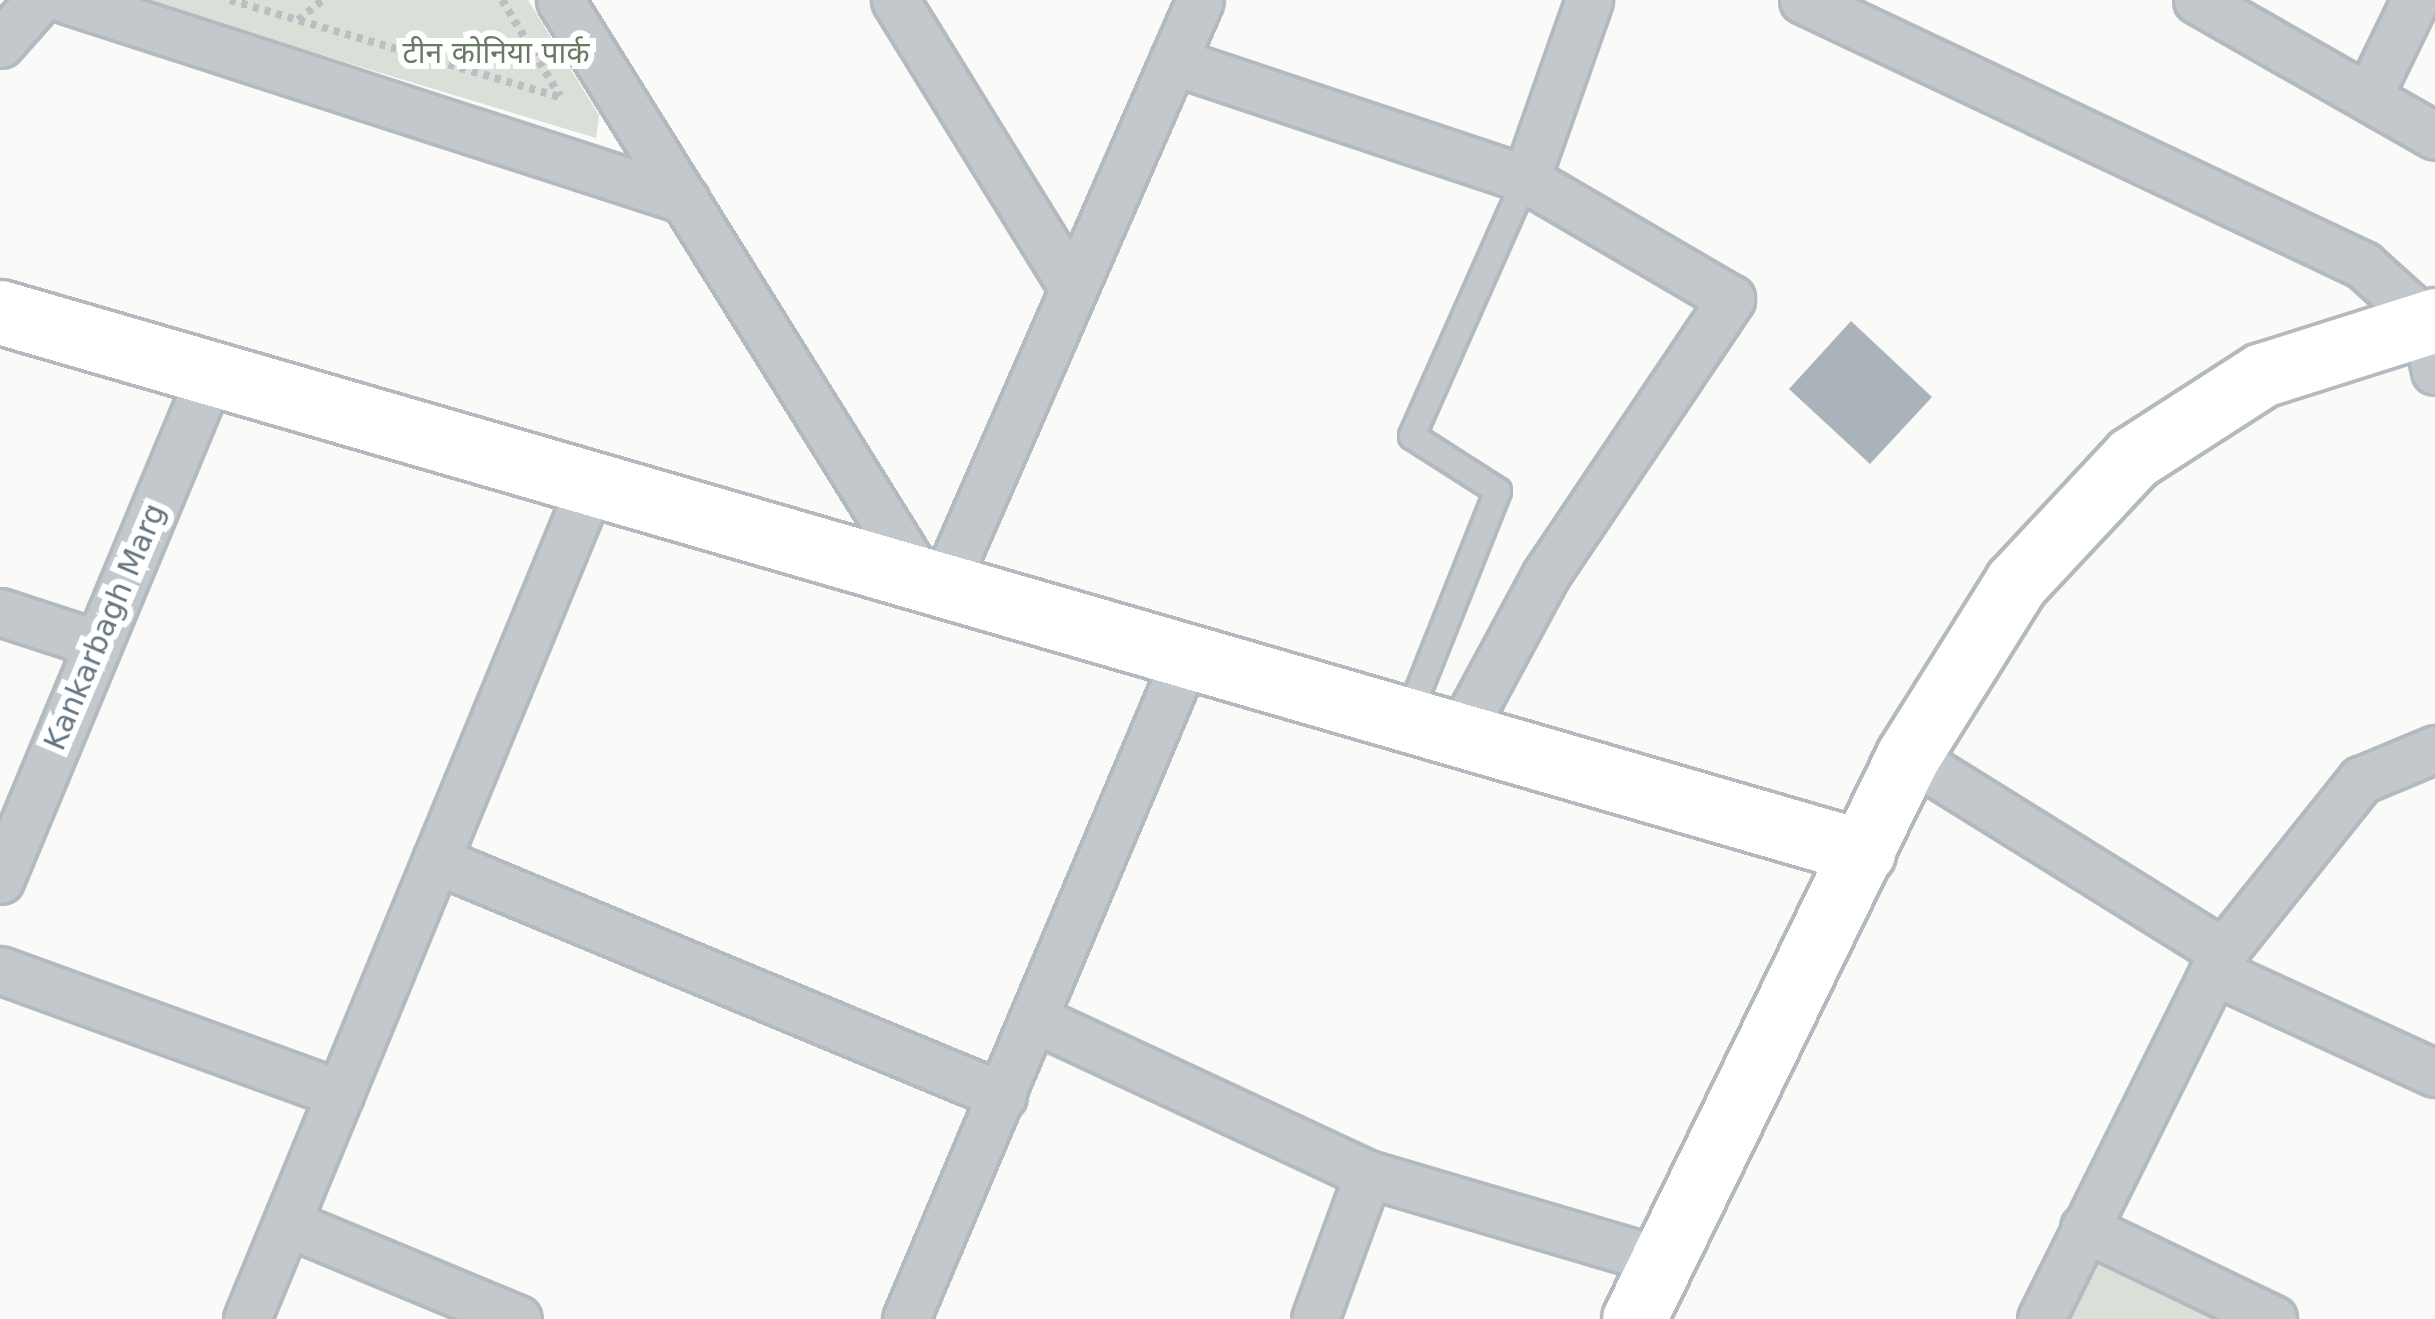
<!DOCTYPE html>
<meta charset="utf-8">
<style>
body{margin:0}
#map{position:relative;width:2435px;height:1319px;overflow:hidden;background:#fafaf8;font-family:"DejaVu Sans","Noto Sans Devanagari",sans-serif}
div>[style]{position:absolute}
.green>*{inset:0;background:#dadfd7}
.building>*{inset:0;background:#aab3b9}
.path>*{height:8px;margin-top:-4px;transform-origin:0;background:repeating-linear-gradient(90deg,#bbbfc2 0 6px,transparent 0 12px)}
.roads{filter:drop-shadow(3px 0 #b3babf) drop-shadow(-3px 0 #b3babf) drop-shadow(0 3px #b3babf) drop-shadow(0 -3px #b3babf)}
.lane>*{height:24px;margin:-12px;padding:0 12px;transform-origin:12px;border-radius:12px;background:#c3c8cc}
.street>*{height:45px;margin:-22.5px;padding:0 22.5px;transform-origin:22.5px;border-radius:22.5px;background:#c3c8cc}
.secondary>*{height:63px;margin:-31.5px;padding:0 31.5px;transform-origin:31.5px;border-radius:31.5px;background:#fff}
span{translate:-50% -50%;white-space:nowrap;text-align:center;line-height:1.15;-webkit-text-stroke:12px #fff;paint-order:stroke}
.park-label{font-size:30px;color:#687a64}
.street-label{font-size:30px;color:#657683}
</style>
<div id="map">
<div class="green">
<i style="clip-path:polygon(139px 0,528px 0,599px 115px,596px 138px)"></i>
<i style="clip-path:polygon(2098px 1261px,2219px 1319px,2070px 1319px)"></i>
</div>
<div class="building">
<i style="clip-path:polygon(1851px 321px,1932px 397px,1870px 464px,1789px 389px)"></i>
</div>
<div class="path">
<i style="left:230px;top:0;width:344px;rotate:16.4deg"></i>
<i style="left:502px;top:0;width:112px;rotate:58.9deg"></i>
<i style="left:298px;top:20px;width:32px;rotate:-39deg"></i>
</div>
<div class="roads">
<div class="lane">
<i style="left:1408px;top:717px;width:243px;rotate:-68.3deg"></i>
<i style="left:1498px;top:491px;width:102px;rotate:-147.4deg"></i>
<i style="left:1412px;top:436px;width:281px;rotate:-66.1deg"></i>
</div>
<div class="street">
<i style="left:67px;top:0;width:650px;rotate:17.93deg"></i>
<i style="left:560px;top:0;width:677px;rotate:58.09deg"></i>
<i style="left:895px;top:0;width:339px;rotate:58.3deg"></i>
<i style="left:1803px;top:0;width:620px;rotate:25.32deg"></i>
<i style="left:2363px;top:265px;width:82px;rotate:42deg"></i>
<i style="left:2424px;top:320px;width:52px;rotate:77.8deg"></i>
<i style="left:2197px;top:0;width:274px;rotate:29.7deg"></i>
<i style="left:0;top:44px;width:59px;rotate:-48.4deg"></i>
<i style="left:1173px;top:61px;width:372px;rotate:18.5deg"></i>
<i style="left:1526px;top:179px;width:190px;rotate:-70.6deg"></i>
<i style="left:2368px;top:97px;width:108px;rotate:-64.1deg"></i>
<i style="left:945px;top:583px;width:636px;rotate:-66.38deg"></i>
<i style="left:0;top:612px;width:103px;rotate:18.1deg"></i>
<i style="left:1459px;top:736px;width:182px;rotate:-61.7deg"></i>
<i style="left:1545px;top:576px;width:334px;rotate:-56.1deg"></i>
<i style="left:1731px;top:299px;width:238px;rotate:-149.7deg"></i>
<i style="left:1908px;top:756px;width:371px;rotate:31.9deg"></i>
<i style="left:436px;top:860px;width:614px;rotate:22.6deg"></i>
<i style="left:0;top:880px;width:549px;rotate:-67.4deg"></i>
<i style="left:0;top:970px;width:362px;rotate:20deg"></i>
<i style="left:2213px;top:971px;width:244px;rotate:24.7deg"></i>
<i style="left:1037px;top:1020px;width:365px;rotate:25deg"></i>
<i style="left:1368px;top:1174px;width:306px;rotate:16.5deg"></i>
<i style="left:287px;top:1223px;width:250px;rotate:22.6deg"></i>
<i style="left:2084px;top:1228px;width:210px;rotate:25.7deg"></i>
<i style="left:247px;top:1319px;width:905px;rotate:-67.6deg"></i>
<i style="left:906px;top:1319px;width:719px;rotate:-67.07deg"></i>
<i style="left:1315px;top:1319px;width:154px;rotate:-69.9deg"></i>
<i style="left:2041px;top:1319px;width:410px;rotate:-63.6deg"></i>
<i style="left:2223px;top:952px;width:221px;rotate:-51.3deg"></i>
<i style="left:2361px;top:780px;width:80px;rotate:-22.7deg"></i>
</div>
<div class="secondary">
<i style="left:0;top:312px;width:1940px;rotate:16.16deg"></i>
<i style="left:1634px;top:1319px;width:626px;rotate:-64.05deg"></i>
<i style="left:1908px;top:756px;width:204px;rotate:-58deg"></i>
<i style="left:2016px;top:583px;width:171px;rotate:-46.9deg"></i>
<i style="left:2133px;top:458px;width:153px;rotate:-32.8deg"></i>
<i style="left:2262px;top:375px;width:182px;rotate:-17.6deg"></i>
</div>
</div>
<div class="park-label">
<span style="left:496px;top:53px">टीन कोनिया पार्क</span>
</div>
<div class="street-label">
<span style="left:105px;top:627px;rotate:-67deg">Kankarbagh Marg</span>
</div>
</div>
